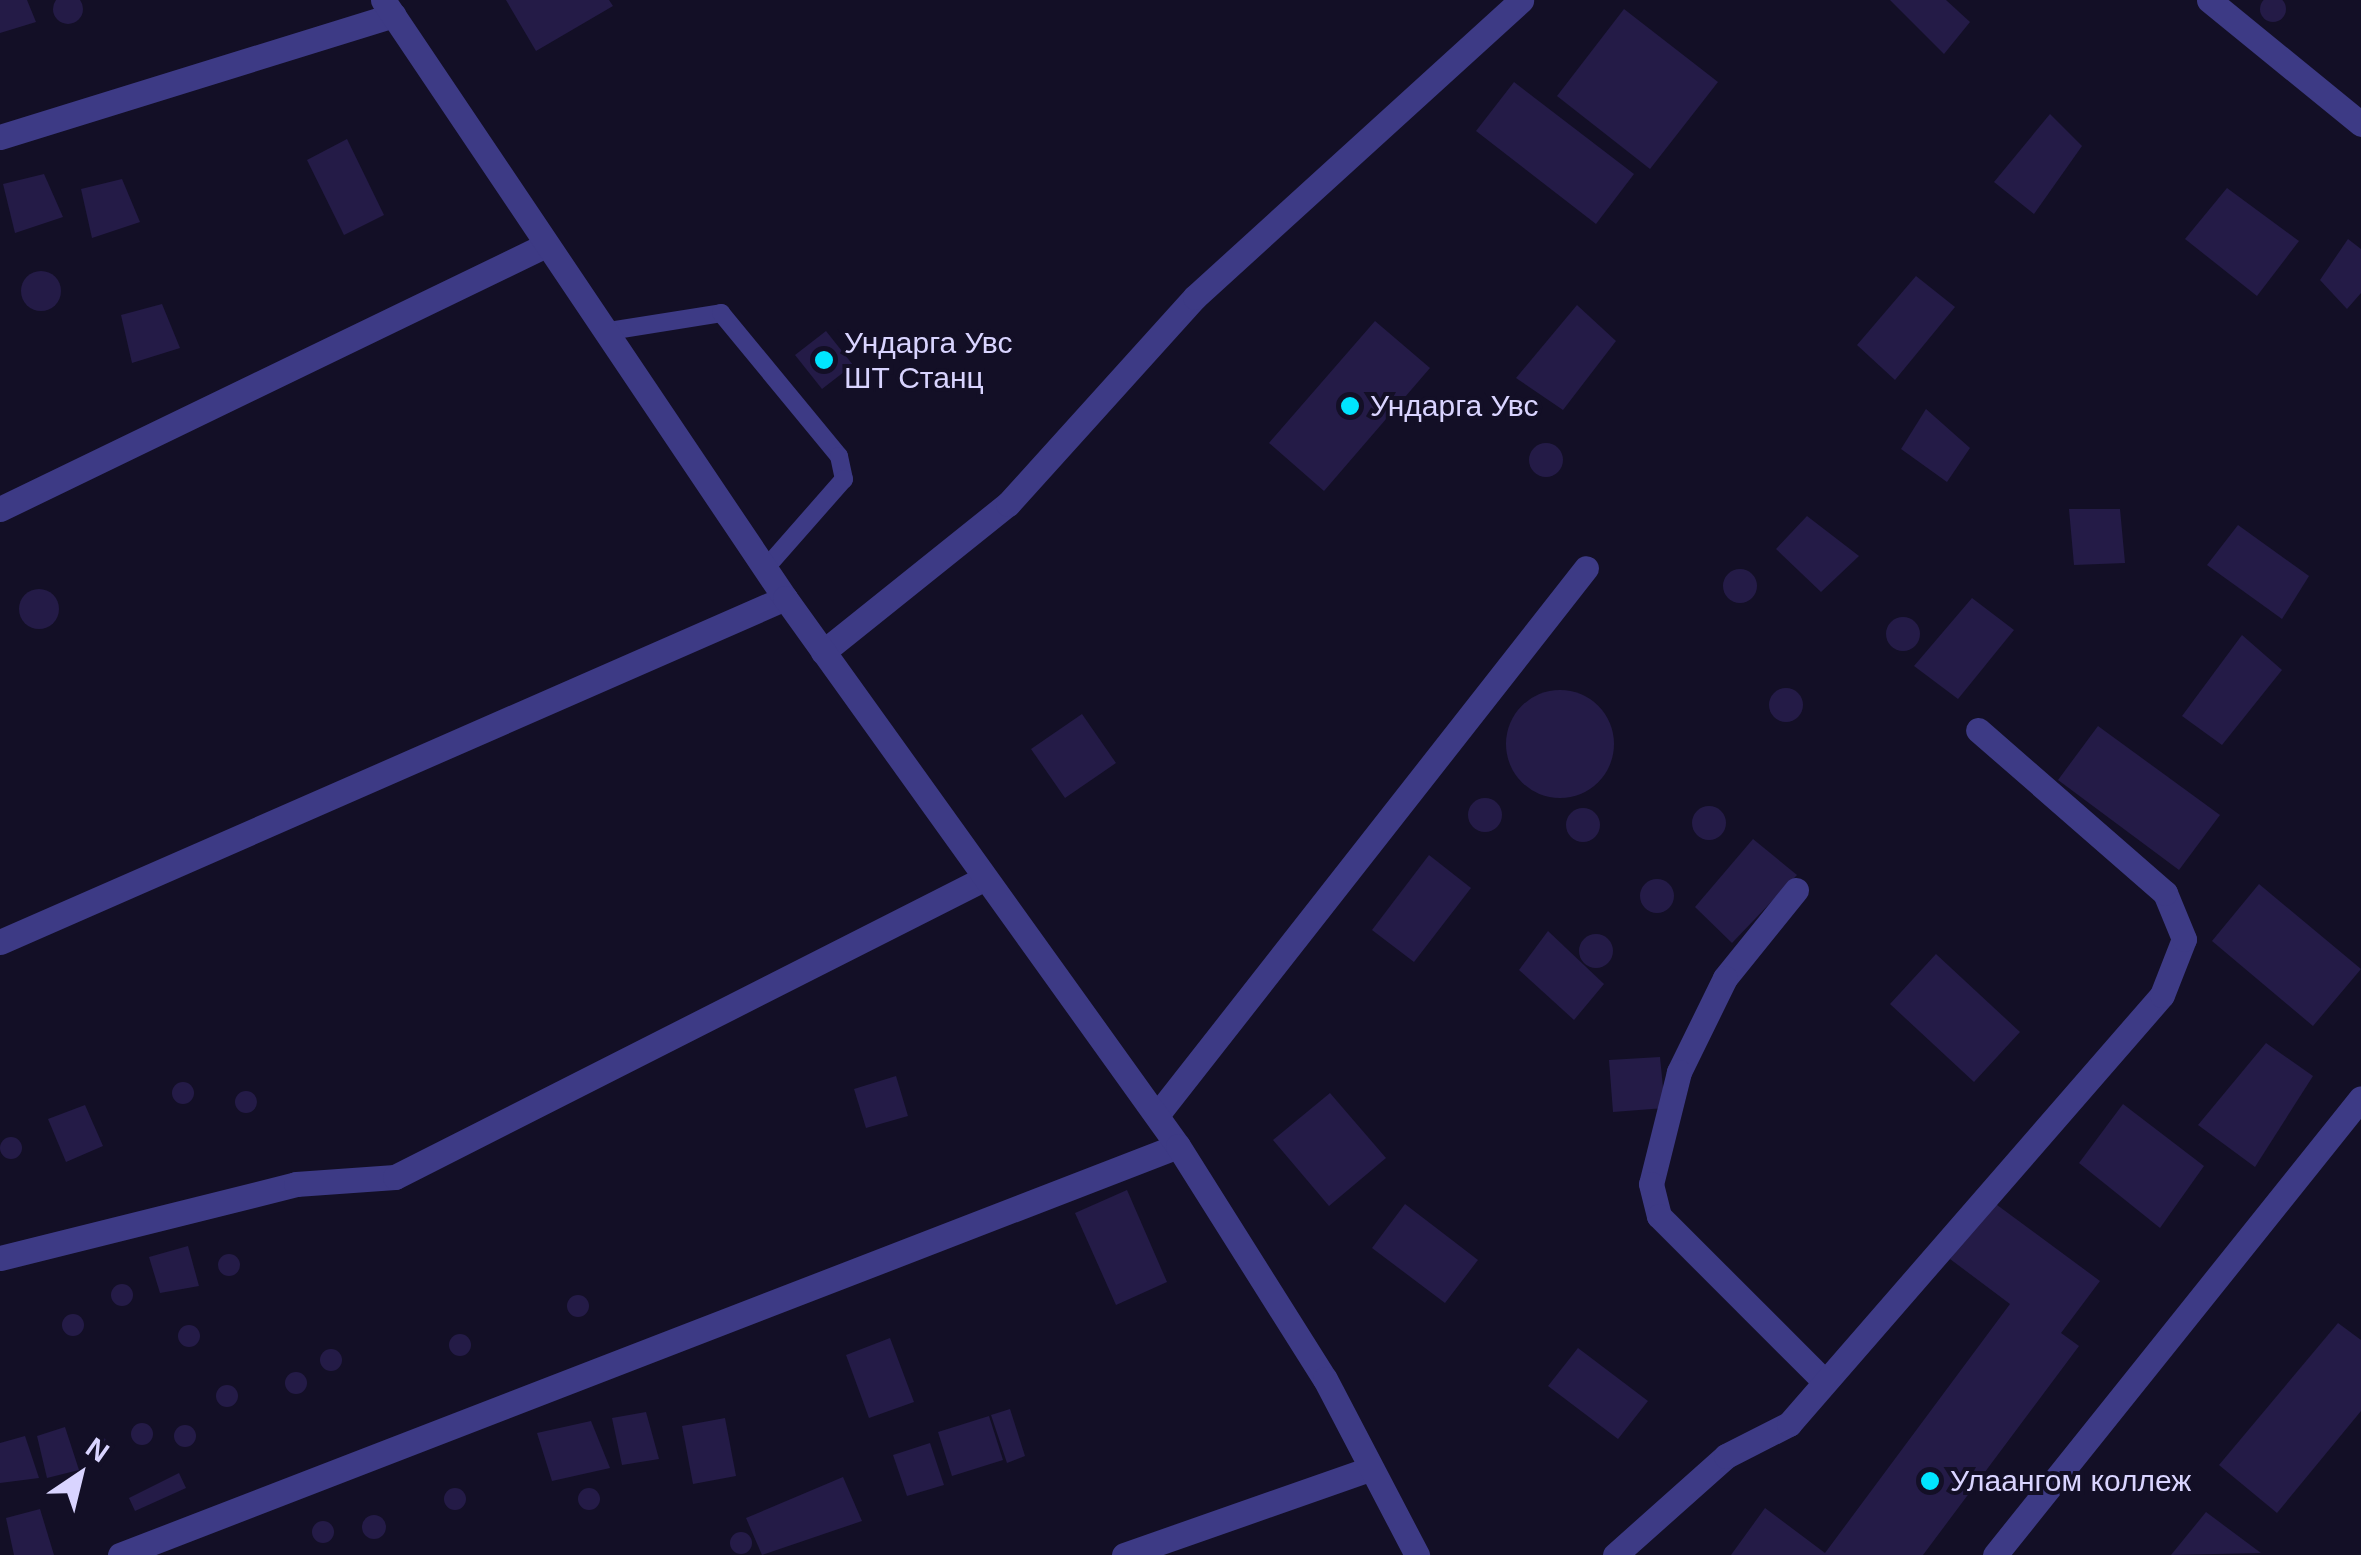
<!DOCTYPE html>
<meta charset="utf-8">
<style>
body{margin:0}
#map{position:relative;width:2361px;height:1555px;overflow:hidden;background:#130f26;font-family:Arial,sans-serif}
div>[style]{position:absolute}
.building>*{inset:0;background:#241b47}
.round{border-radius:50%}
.service>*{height:18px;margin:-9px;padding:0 9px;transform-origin:9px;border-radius:9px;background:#3d3a85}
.minor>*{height:25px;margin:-12.5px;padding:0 12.5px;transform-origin:12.5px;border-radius:12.5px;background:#3d3a85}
.tertiary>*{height:25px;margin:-12.5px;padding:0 12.5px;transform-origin:12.5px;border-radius:12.5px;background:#3d3a85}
.dots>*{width:28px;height:28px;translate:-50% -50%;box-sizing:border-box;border:5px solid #130f26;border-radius:50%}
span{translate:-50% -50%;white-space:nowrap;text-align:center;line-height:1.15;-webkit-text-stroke:8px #130f26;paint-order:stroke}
.poi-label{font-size:30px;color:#d9d4ff}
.left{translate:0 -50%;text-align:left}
.north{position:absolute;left:30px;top:1425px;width:100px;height:100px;-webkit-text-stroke:8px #130f26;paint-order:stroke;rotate:35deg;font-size:28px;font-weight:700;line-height:40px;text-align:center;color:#d9d4ff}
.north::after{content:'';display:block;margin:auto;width:35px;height:45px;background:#d9d4ff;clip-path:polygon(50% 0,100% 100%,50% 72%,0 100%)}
</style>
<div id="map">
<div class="building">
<i class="round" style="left:53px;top:-6px;width:30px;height:30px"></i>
<i class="round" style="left:2260px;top:-4px;width:26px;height:26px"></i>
<i style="clip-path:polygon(0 0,27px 0,36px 22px,0 33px)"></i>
<i style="clip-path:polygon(506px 0,609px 0,613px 6px,536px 51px)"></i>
<i style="clip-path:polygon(1890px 0,1946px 0,1970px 22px,1944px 54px)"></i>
<i style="clip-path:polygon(1624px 9px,1718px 82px,1650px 169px,1557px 96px)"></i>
<i style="clip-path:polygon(1514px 82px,1634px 174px,1596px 224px,1476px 131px)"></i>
<i style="clip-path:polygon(2050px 114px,2082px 146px,2034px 214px,1994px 182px)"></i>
<i style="clip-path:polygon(347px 139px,384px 215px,344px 235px,307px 160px)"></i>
<i style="clip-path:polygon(44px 174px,63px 217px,15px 233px,3px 184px)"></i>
<i style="clip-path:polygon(122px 179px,140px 222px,92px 238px,81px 189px)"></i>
<i style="clip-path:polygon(2227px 188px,2299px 241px,2257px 296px,2185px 239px)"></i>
<i style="clip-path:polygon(2348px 239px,2361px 249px,2361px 293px,2347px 309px,2320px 280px)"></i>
<i class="round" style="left:21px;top:271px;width:40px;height:40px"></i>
<i style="clip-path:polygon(1916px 276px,1955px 307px,1895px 380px,1857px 345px)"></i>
<i style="clip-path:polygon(162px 304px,180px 348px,132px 363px,121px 315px)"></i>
<i style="clip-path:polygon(1577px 305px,1616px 341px,1563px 410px,1516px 378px)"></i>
<i style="clip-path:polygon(1375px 321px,1430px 368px,1324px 491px,1269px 443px)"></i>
<i style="clip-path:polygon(826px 331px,853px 365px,822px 389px,795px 355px)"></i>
<i style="clip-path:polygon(1926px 409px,1970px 448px,1947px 482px,1901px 449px)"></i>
<i class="round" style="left:1529px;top:443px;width:34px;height:34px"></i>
<i style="clip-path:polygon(2069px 509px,2120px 509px,2125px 563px,2074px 565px)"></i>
<i style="clip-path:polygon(1807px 516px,1859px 556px,1821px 592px,1776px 549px)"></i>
<i style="clip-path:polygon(2238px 525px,2309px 576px,2282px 619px,2207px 565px)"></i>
<i class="round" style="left:1723px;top:569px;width:34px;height:34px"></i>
<i class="round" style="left:19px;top:589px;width:40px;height:40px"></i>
<i style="clip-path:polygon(1972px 598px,2014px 630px,1958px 699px,1914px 666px)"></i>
<i class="round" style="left:1886px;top:617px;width:34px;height:34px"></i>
<i style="clip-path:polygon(2242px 635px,2282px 670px,2222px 745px,2182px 716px)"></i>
<i class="round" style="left:1769px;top:688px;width:34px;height:34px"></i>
<i class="round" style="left:1506px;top:690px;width:108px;height:108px"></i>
<i style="clip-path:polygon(1082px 714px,1116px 763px,1065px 798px,1031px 749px)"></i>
<i style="clip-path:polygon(2098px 726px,2220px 815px,2179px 870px,2058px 780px)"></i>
<i class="round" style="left:1468px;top:798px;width:34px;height:34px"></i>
<i class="round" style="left:1692px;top:806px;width:34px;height:34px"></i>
<i class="round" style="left:1566px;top:808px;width:34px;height:34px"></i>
<i style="clip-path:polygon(1753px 839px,1797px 875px,1732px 943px,1695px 907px)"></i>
<i style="clip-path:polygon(1429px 855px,1471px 888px,1414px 962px,1372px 930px)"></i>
<i class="round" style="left:1640px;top:879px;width:34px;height:34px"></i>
<i style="clip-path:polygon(2259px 884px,2361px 969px,2313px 1026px,2212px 941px)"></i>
<i style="clip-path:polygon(1548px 931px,1604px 984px,1574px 1020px,1519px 970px)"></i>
<i class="round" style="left:1579px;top:934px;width:34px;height:34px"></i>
<i style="clip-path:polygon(1936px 954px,2020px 1032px,1974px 1082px,1890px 1004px)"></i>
<i style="clip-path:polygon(2266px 1043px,2313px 1076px,2255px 1167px,2198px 1125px)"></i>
<i style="clip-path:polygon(1660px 1057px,1665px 1108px,1613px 1112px,1609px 1060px)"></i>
<i style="clip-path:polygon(896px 1076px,908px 1116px,866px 1128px,854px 1089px)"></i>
<i class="round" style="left:172px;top:1082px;width:22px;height:22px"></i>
<i class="round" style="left:235px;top:1091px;width:22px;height:22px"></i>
<i style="clip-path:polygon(1330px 1093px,1386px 1158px,1329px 1206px,1273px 1140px)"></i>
<i style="clip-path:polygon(2123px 1104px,2204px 1166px,2160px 1228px,2079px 1163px)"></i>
<i style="clip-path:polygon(85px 1105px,103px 1146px,66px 1162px,48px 1119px)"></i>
<i class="round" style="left:0;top:1137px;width:22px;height:22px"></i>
<i style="clip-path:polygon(1127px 1190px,1167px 1282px,1116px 1305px,1075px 1213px)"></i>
<i style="clip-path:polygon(1993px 1202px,2100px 1281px,2061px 1333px,2079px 1346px,1923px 1555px,1731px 1555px,1765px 1508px,1825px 1553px,2010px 1304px,1950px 1259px)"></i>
<i style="clip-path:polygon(1405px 1204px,1478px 1260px,1445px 1303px,1372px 1248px)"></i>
<i style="clip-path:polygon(188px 1246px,199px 1286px,160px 1293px,149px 1257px)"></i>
<i class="round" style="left:218px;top:1254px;width:22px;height:22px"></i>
<i class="round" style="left:111px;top:1284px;width:22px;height:22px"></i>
<i class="round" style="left:567px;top:1295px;width:22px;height:22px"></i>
<i class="round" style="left:62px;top:1314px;width:22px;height:22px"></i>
<i style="clip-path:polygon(2338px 1323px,2361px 1340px,2361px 1411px,2277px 1513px,2219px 1465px)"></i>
<i class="round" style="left:178px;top:1325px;width:22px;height:22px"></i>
<i class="round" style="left:449px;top:1334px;width:22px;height:22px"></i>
<i style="clip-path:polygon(890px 1338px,914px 1402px,869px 1418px,846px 1355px)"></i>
<i style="clip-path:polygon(1578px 1348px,1648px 1401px,1618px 1439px,1548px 1386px)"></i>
<i class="round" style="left:320px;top:1349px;width:22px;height:22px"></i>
<i class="round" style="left:285px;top:1372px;width:22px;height:22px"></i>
<i class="round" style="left:216px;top:1385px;width:22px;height:22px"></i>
<i style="clip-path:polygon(1010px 1409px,1025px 1456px,1007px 1463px,991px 1415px)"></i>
<i style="clip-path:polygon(646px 1412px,659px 1459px,622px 1465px,612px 1418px)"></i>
<i style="clip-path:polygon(989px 1416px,1003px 1460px,952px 1476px,938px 1432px)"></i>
<i style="clip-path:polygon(725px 1418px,736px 1476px,693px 1484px,682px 1426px)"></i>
<i style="clip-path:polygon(591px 1421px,610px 1468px,552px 1481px,537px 1433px)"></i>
<i class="round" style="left:131px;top:1423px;width:22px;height:22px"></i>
<i class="round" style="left:174px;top:1425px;width:22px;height:22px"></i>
<i style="clip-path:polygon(65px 1427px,79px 1470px,47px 1478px,37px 1436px)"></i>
<i style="clip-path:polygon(25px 1436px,39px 1478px,0 1483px,0 1443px)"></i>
<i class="round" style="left:88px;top:1437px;width:22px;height:22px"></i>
<i style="clip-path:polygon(930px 1443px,944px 1485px,907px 1496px,893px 1455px)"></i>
<i style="clip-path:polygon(179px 1473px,186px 1488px,135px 1511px,129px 1498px)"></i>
<i style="clip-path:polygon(843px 1477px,862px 1521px,762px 1555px,746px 1518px)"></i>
<i class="round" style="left:578px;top:1488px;width:22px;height:22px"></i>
<i class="round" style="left:444px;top:1488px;width:22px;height:22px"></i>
<i style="clip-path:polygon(40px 1509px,54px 1555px,14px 1555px,6px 1518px)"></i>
<i style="clip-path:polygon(2206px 1512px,2261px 1553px,2171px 1555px)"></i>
<i class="round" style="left:362px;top:1515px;width:24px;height:24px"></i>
<i class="round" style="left:312px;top:1521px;width:22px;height:22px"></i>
<i class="round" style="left:730px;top:1532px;width:22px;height:22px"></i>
</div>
<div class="service">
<i style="left:603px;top:332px;width:120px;rotate:-9.1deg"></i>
<i style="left:721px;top:313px;width:185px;rotate:50.5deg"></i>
<i style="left:839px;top:456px;width:24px;rotate:78deg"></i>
<i style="left:844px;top:479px;width:120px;rotate:131.3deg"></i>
</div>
<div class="minor">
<i style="left:2209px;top:0;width:196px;rotate:39.2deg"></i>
<i style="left:0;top:137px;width:412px;rotate:-17.2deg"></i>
<i style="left:0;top:509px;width:604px;rotate:-25.8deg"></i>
<i style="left:823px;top:652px;width:237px;rotate:-38.7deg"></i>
<i style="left:1008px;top:504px;width:279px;rotate:-47.9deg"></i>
<i style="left:1195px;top:297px;width:441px;rotate:-42.3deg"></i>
<i style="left:1796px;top:890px;width:113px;rotate:128.9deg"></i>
<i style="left:1725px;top:978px;width:105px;rotate:116.1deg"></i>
<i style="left:1679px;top:1072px;width:115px;rotate:104deg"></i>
<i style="left:1651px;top:1184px;width:33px;rotate:76deg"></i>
<i style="left:1659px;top:1216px;width:233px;rotate:45deg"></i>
<i style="left:0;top:942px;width:857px;rotate:-23.66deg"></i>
<i style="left:1157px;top:1115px;width:695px;rotate:-51.89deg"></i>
<i style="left:0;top:1258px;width:305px;rotate:-14deg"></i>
<i style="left:296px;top:1184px;width:99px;rotate:-4deg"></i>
<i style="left:395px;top:1177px;width:661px;rotate:-26.87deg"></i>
<i style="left:120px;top:1555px;width:1134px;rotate:-21.14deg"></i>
<i style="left:1124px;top:1555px;width:260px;rotate:-19.3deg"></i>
<i style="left:1615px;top:1555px;width:149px;rotate:-41.7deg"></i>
<i style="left:1726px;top:1456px;width:71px;rotate:-26.9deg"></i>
<i style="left:1789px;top:1424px;width:568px;rotate:-48.99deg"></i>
<i style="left:2162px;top:995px;width:60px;rotate:-68.6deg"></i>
<i style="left:2184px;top:939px;width:50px;rotate:-112.4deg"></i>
<i style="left:2165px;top:893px;width:248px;rotate:-138.9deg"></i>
<i style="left:1995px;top:1555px;width:585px;rotate:-51.31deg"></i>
</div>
<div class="tertiary">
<i style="left:383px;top:0;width:721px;rotate:56.09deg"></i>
<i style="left:785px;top:598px;width:674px;rotate:54.35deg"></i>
<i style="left:1178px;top:1146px;width:275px;rotate:57.8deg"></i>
<i style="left:1325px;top:1379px;width:199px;rotate:62.4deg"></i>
</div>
<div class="dots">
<i style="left:824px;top:360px;background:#00e5ff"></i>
<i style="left:1350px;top:406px;background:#00e5ff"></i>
<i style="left:1930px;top:1481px;background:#00e5ff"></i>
</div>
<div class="poi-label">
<span class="left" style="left:844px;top:360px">Ундарга Увс<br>ШТ Станц</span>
<span class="left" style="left:1370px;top:406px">Ундарга Увс</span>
<span class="left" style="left:1950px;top:1481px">Улаангом коллеж</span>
</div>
<div class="north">N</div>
</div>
